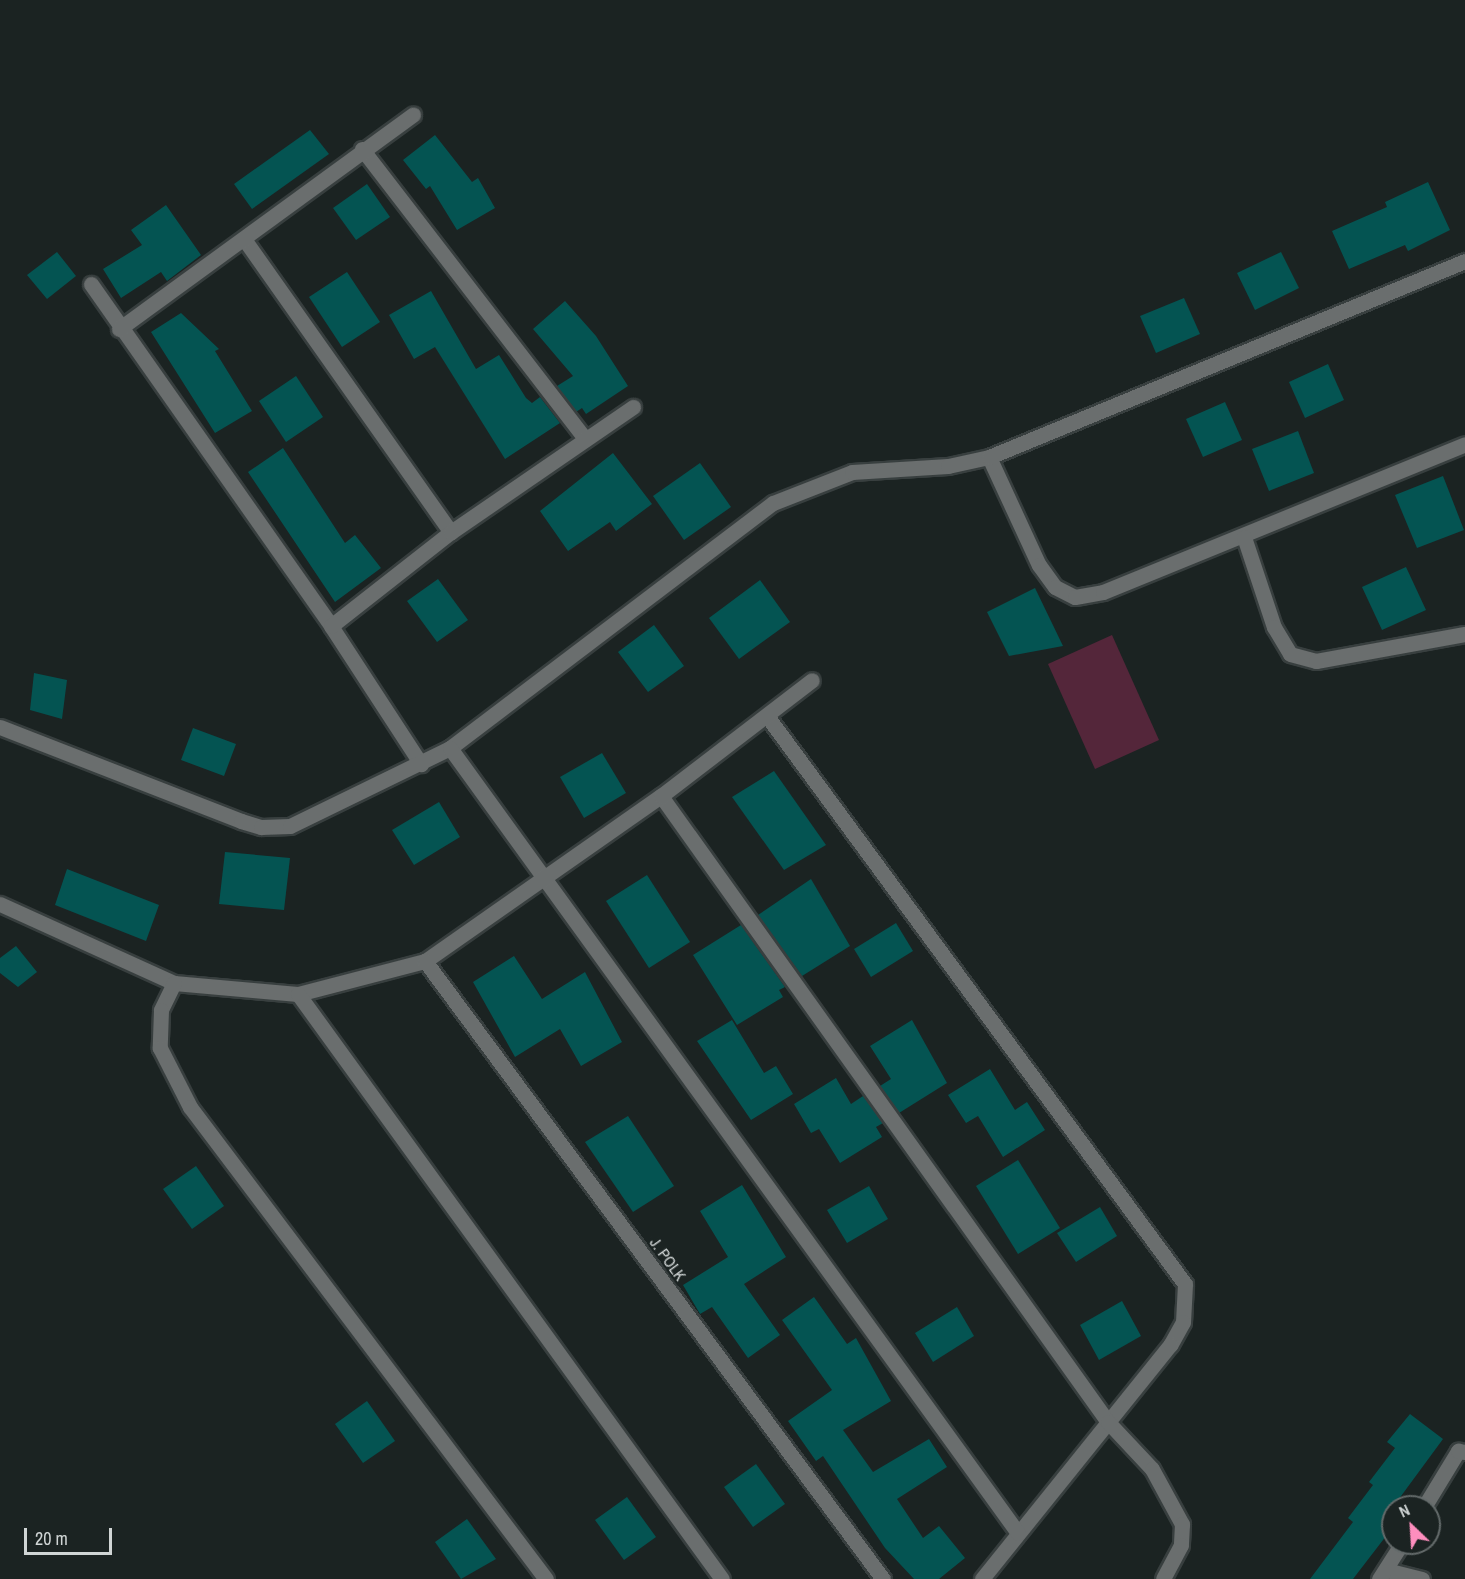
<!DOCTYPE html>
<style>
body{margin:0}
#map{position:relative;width:1465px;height:1579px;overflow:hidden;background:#1b2322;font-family:"Archivo Narrow",sans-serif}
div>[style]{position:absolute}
.green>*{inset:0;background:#54263a}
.building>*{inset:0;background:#045452}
.roads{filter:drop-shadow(2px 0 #383f3f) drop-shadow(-2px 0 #383f3f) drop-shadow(0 2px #383f3f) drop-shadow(0 -2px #383f3f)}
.minor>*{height:15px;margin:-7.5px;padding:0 7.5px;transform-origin:7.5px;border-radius:7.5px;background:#6a6e6e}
span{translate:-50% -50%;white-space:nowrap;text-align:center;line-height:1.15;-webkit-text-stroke:4.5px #1b2322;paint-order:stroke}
.street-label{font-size:16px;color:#d0d5d5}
.north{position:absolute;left:1381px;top:1495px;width:60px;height:60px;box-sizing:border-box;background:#1b2322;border:2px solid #636a6a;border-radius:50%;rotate:335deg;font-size:16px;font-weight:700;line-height:24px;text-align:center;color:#d0d5d5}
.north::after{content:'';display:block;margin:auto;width:21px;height:27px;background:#fe8ebe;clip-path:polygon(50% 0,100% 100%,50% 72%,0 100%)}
.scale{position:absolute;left:24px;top:1528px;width:88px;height:27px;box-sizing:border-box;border:3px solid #d0d5d5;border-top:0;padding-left:8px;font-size:18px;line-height:21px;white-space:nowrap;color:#d0d5d5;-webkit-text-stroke:4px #1b2322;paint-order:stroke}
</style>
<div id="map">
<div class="green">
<i style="clip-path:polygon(1112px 635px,1159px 740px,1095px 769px,1048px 664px)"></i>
</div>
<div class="building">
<i style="clip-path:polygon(310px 130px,329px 154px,252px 209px,234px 184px)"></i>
<i style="clip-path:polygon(435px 135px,472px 182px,478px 178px,495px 208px,457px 230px,430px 186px,426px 189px,403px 160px)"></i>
<i style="clip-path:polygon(1428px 182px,1450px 230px,1408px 251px,1405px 245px,1349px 269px,1332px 231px,1387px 207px,1385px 202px)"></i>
<i style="clip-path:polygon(367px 184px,390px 217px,356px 240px,333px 208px)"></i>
<i style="clip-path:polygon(166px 205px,201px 255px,167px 281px,161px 272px,121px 298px,103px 269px,142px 245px,131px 230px)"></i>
<i style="clip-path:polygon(57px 252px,76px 276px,47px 299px,27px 275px)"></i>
<i style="clip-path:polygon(1281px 252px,1299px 288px,1255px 310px,1237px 273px)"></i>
<i style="clip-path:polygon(347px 272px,380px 322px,342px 347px,309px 297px)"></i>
<i style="clip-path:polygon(431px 291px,476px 369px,499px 355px,526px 398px,532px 403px,540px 397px,560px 423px,505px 459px,435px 347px,414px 359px,389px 315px)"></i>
<i style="clip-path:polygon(1184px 298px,1200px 334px,1156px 353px,1140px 316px)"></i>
<i style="clip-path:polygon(565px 301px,596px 336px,628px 386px,586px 414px,582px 408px,576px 412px,557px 386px,573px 376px,533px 329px)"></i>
<i style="clip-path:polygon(181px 313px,219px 349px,215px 351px,252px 411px,215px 433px,151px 332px)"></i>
<i style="clip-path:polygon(1328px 364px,1344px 400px,1305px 418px,1289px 382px)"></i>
<i style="clip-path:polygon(296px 376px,323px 417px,286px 442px,259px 401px)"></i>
<i style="clip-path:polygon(1225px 402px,1242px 440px,1203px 457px,1186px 419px)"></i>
<i style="clip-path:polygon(1298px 431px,1314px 473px,1269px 491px,1252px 449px)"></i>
<i style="clip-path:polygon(283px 448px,345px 543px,355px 535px,381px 568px,335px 602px,248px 472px)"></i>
<i style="clip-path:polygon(613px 453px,652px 504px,616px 531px,610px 522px,568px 551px,540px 511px)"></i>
<i style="clip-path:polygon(700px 463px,731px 507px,684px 540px,653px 496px)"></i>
<i style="clip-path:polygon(1443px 476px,1464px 530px,1417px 548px,1395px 495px)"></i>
<i style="clip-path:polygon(1406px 567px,1426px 610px,1382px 630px,1362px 587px)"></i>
<i style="clip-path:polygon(438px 579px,468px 620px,437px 642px,407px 601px)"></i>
<i style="clip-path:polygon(760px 580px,790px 622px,739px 659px,709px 618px)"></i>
<i style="clip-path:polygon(1035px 588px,1063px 646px,1009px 656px,987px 612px)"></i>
<i style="clip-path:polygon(654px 625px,684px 666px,648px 692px,618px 652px)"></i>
<i style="clip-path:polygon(34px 673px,67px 680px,62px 719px,30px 710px)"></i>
<i style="clip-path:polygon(193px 728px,236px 744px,224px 776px,181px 760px)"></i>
<i style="clip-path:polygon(602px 753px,626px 793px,584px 818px,560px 777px)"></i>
<i style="clip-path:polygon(774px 771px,826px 845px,784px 870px,732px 797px)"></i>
<i style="clip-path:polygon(439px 802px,460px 837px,414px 865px,392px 830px)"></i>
<i style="clip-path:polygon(225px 852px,290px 858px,284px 910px,219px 904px)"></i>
<i style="clip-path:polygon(67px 869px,159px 905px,146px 941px,55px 905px)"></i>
<i style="clip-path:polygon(647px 875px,690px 942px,649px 968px,606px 901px)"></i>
<i style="clip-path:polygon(811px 879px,850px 946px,802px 976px,758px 915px)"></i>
<i style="clip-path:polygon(896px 923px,913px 951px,871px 977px,854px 949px)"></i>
<i style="clip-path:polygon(741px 925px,785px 987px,779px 990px,783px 997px,737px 1025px,693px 955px)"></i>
<i style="clip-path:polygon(16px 946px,37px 972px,18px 987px,0 973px,0 958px)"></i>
<i style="clip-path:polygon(514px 956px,542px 999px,585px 972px,622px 1042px,581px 1066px,560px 1029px,515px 1057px,473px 982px)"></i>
<i style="clip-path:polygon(732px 1020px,764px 1073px,776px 1066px,793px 1094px,751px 1120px,697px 1041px)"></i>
<i style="clip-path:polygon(912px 1020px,947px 1083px,899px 1113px,880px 1086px,891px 1079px,870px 1046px)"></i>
<i style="clip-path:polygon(990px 1069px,1015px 1110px,1027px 1102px,1045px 1130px,1003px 1157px,978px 1116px,966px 1123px,948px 1095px)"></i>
<i style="clip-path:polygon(836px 1078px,851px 1104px,863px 1096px,883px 1123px,876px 1127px,882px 1137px,840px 1163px,819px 1129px,811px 1133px,794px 1104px)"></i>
<i style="clip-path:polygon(628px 1116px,674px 1186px,633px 1212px,585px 1142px)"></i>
<i style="clip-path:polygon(1018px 1160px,1060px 1228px,1018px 1254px,976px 1186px)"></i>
<i style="clip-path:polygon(196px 1166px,224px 1206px,192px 1229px,163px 1189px)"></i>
<i style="clip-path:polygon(742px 1185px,786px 1257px,744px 1284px,780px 1335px,748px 1358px,712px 1307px,700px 1314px,683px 1285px,728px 1257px,700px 1211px)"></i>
<i style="clip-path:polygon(869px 1186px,888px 1219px,847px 1243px,827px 1210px)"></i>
<i style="clip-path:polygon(1100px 1207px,1117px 1236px,1076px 1262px,1057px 1233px)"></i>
<i style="clip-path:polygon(814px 1297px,847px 1344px,856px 1338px,891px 1401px,843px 1430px,873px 1472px,929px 1439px,947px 1467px,897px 1499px,923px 1538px,939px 1526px,965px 1558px,939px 1579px,914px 1579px,885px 1548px,823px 1456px,816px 1461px,788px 1421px,832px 1390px,782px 1320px)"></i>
<i style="clip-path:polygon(1122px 1301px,1141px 1336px,1099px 1360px,1080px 1325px)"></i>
<i style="clip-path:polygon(957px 1307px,974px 1336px,933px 1362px,915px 1333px)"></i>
<i style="clip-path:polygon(367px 1401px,395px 1441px,363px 1463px,335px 1424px)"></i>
<i style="clip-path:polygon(1410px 1414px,1443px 1439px,1393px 1507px,1393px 1527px,1353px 1579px,1310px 1579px,1353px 1522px,1348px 1518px,1373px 1485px,1369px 1482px,1395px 1448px,1387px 1442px)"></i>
<i style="clip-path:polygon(756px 1464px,785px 1504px,753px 1527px,724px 1487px)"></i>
<i style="clip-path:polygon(627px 1497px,656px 1537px,624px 1560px,595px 1520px)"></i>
<i style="clip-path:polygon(467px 1519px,496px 1559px,461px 1579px,435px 1542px)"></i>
</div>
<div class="roads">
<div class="minor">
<i style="left:362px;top:149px;width:366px;rotate:52.4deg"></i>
<i style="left:244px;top:239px;width:359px;rotate:54.8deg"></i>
<i style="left:91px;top:284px;width:418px;rotate:54.9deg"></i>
<i style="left:331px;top:626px;width:165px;rotate:56.9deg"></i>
<i style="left:119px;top:329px;width:364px;rotate:-36.1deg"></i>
<i style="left:989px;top:457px;width:119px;rotate:65.2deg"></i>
<i style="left:1039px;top:565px;width:27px;rotate:54deg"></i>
<i style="left:1055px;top:587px;width:22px;rotate:27deg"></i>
<i style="left:1075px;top:597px;width:28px;rotate:-10deg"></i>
<i style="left:1103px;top:592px;width:391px;rotate:-22.2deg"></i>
<i style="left:1244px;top:537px;width:95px;rotate:71.6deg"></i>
<i style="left:1274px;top:627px;width:31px;rotate:59deg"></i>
<i style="left:1290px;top:654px;width:27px;rotate:15deg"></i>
<i style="left:1316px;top:661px;width:151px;rotate:-10.3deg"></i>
<i style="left:331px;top:626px;width:152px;rotate:-38.1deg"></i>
<i style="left:451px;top:532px;width:221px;rotate:-34.5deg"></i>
<i style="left:767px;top:716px;width:705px;rotate:53.65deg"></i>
<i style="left:1185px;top:1284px;width:38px;rotate:93deg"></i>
<i style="left:1183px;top:1322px;width:26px;rotate:119deg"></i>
<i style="left:1170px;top:1345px;width:300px;rotate:128.8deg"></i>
<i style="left:0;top:727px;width:259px;rotate:21.3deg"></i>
<i style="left:241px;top:821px;width:21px;rotate:17deg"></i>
<i style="left:261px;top:827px;width:29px;rotate:-2deg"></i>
<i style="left:290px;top:826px;width:178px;rotate:-26deg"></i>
<i style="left:450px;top:748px;width:405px;rotate:-37.2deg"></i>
<i style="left:773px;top:503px;width:85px;rotate:-21.4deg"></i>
<i style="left:852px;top:472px;width:96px;rotate:-3.6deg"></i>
<i style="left:948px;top:466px;width:42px;rotate:-12.4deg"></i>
<i style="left:989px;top:457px;width:515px;rotate:-22.38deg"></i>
<i style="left:450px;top:748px;width:969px;rotate:54.11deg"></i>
<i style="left:661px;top:796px;width:769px;rotate:54.47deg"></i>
<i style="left:1108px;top:1422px;width:64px;rotate:46.9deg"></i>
<i style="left:1152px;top:1469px;width:63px;rotate:61.4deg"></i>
<i style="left:1182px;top:1524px;width:21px;rotate:93deg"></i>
<i style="left:1181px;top:1545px;width:38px;rotate:118deg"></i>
<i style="left:0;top:904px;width:191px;rotate:24.4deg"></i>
<i style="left:174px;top:983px;width:124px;rotate:5.1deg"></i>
<i style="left:298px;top:994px;width:131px;rotate:-14.6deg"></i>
<i style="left:425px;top:961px;width:288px;rotate:-35deg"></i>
<i style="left:661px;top:796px;width:190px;rotate:-37.5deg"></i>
<i style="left:425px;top:961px;width:769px;rotate:53.46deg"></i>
<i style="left:174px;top:983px;width:30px;rotate:116deg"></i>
<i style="left:161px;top:1010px;width:38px;rotate:92deg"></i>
<i style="left:160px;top:1048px;width:66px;rotate:63deg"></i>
<i style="left:190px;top:1107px;width:591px;rotate:52.98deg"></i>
<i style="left:298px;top:994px;width:722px;rotate:54.07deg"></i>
<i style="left:1424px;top:1507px;width:66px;rotate:-58.7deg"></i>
<i style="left:1458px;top:1451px;width:7px;rotate:8deg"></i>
<i style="left:1386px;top:1570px;width:37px;rotate:14deg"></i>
<i style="left:1379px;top:1579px;width:43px;rotate:-57.4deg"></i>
</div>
</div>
<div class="street-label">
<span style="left:668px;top:1259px;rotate:54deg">J. POLK</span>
</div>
<div class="north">N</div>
<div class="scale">20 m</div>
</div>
